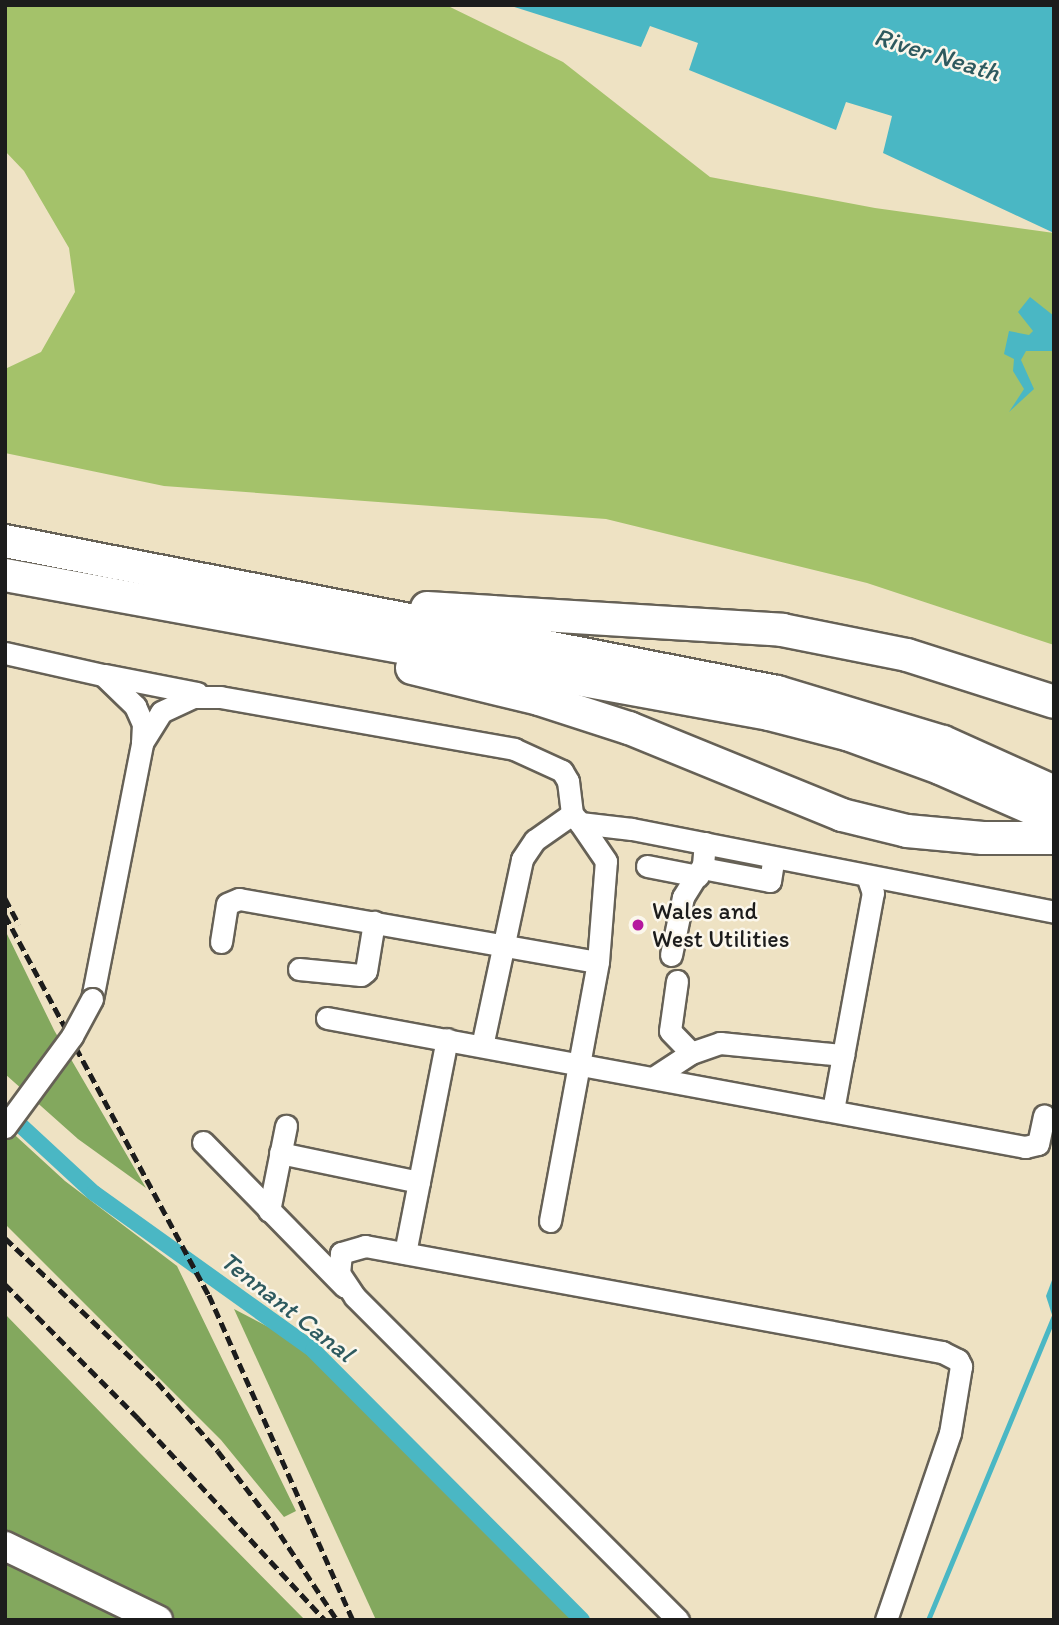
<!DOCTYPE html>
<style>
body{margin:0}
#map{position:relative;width:1059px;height:1625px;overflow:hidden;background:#eee2c3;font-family:Itim,sans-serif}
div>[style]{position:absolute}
.green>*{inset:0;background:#a4c26a}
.forest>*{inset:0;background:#83a85e}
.water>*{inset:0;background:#4ab7c4}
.stream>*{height:4.5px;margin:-2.25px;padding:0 2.25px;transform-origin:2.25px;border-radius:2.25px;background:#4ab7c4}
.canal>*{height:16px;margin:-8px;padding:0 8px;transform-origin:8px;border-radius:8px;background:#4ab7c4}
.roads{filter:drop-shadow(2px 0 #666156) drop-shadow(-2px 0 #666156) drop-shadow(0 2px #666156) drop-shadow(0 -2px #666156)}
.minor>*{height:21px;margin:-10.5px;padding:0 10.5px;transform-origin:10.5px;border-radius:10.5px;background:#fff}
.major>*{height:28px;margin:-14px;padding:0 14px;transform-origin:14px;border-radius:14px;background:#fff}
.highway>*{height:32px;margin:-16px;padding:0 16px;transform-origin:16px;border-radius:16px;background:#fff}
.rail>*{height:4.5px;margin-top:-2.25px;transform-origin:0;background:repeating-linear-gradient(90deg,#1c1c1c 0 10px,transparent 0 15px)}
.bridges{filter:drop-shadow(2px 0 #666156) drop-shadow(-2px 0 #666156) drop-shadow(0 2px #666156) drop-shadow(0 -2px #666156)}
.minor-bridge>*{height:21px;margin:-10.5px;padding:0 10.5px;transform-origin:10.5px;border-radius:10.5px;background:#fff}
.dots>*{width:19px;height:19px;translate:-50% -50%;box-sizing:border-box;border:4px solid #fbf7ec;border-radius:50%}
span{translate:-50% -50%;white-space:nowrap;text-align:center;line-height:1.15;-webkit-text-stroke:5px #fbf7ec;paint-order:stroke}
.poi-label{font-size:24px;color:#1c1c1c}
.left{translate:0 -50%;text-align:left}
.water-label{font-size:26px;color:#2e5a5f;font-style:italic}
.frame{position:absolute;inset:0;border:7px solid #1c1c1c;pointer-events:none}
</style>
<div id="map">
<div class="green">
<i style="clip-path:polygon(5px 5px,446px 5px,563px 62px,710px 177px,875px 208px,1054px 233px,1054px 645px,867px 583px,606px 519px,164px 486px,5px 453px,5px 369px,41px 352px,75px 292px,69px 248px,24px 171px,5px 151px)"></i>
</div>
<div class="forest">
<i style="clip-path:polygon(5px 930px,54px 1030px,146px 1188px,78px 1139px,5px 1074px)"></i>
<i style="clip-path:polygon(5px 1126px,65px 1181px,177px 1266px,296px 1511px,284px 1517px,221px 1440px,5px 1224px)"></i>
<i style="clip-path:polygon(234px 1309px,313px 1350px,582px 1620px,376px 1620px)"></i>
<i style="clip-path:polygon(5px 1314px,138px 1451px,305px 1620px,176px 1620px,5px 1535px)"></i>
<i style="clip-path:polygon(5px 1555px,67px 1587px,122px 1620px,5px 1620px)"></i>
</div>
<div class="water">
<i style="clip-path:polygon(508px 5px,1054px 5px,1054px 233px,883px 153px,892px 116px,846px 102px,836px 130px,689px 70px,698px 43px,650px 26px,641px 47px)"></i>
<i style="clip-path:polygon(1030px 297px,1054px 316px,1054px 351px,1026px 351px,1021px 360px,1034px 389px,1009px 412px,1024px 389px,1013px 371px,1014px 359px,1004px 354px,1009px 331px,1029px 335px,1033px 331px,1018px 312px)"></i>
<i style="clip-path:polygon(1054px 1275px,1054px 1317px,1053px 1318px,1046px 1296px)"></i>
</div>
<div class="stream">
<i style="left:928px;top:1620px;width:327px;rotate:-67.5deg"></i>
</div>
<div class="canal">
<i style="left:5px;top:1111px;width:121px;rotate:42.7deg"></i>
<i style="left:94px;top:1193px;width:269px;rotate:35.6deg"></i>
<i style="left:313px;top:1350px;width:381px;rotate:45.1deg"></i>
</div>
<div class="roads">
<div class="minor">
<i style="left:5px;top:653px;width:100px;rotate:12.7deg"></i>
<i style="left:103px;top:675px;width:45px;rotate:44.1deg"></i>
<i style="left:135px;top:706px;width:20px;rotate:66deg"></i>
<i style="left:143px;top:724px;width:19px;rotate:93deg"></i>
<i style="left:105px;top:675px;width:94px;rotate:11.1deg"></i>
<i style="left:647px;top:866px;width:52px;rotate:11.1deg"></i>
<i style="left:702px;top:868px;width:69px;rotate:10.8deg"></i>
<i style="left:770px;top:881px;width:24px;rotate:-81deg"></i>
<i style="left:221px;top:942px;width:38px;rotate:-81deg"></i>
<i style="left:227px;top:904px;width:13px;rotate:-23deg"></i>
<i style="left:239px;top:899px;width:364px;rotate:10deg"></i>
<i style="left:671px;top:955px;width:59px;rotate:-78.3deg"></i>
<i style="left:683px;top:897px;width:38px;rotate:-58deg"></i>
<i style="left:703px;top:865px;width:22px;rotate:-85deg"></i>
<i style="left:299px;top:969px;width:62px;rotate:5.5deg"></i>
<i style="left:361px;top:975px;width:6px;rotate:-39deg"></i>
<i style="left:366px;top:971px;width:50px;rotate:-80.7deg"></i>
<i style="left:677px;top:981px;width:50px;rotate:98deg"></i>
<i style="left:670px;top:1031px;width:30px;rotate:46deg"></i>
<i style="left:92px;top:999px;width:261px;rotate:-78.9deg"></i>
<i style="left:142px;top:743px;width:36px;rotate:-58deg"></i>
<i style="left:161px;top:712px;width:35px;rotate:-25deg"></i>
<i style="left:193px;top:697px;width:27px"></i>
<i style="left:220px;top:697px;width:299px;rotate:10deg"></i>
<i style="left:514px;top:749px;width:53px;rotate:24.6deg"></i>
<i style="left:562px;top:771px;width:12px;rotate:59deg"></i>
<i style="left:568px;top:781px;width:33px;rotate:83deg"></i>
<i style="left:572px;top:814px;width:12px;rotate:48deg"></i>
<i style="left:580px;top:823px;width:52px;rotate:6.6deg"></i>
<i style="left:632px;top:829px;width:430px;rotate:11.1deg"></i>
<i style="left:327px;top:1018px;width:710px;rotate:10.47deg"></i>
<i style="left:1025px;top:1147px;width:13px;rotate:-13deg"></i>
<i style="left:1038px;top:1144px;width:29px;rotate:-78deg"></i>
<i style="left:482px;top:1046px;width:191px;rotate:-77.9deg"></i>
<i style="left:522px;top:859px;width:23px;rotate:-56deg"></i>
<i style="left:535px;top:840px;width:45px;rotate:-35.1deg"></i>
<i style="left:656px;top:1076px;width:42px;rotate:-33.3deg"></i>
<i style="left:691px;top:1053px;width:31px;rotate:-19deg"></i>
<i style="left:720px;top:1043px;width:124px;rotate:5.6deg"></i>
<i style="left:833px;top:1110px;width:221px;rotate:-79.6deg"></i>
<i style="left:873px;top:893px;width:18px;rotate:-109deg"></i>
<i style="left:203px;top:1142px;width:202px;rotate:45.6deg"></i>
<i style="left:280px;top:1153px;width:142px;rotate:11.8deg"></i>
<i style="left:269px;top:1211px;width:87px;rotate:-78.7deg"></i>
<i style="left:550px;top:1221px;width:263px;rotate:-79.5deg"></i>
<i style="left:598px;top:962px;width:101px;rotate:-85.5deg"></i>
<i style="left:606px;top:861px;width:46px;rotate:-124.4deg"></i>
<i style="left:405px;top:1253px;width:218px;rotate:-78.9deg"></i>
<i style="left:678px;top:1620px;width:457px;rotate:-135deg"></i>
<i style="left:355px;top:1297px;width:29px;rotate:-124deg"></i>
<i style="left:339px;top:1273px;width:20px;rotate:-84deg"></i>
<i style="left:341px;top:1253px;width:25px;rotate:-16deg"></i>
<i style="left:365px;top:1246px;width:587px;rotate:10.41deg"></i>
<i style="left:942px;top:1352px;width:18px;rotate:27deg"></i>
<i style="left:958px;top:1360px;width:7px;rotate:63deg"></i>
<i style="left:961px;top:1366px;width:68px;rotate:99.3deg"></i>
<i style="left:950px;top:1433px;width:198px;rotate:108.9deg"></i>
</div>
<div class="major">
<i style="left:5px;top:1546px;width:170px;rotate:25.8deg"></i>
</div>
<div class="highway">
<i style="left:5px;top:541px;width:787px;rotate:11.07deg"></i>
<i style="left:777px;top:692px;width:173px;rotate:16.8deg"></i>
<i style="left:943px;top:742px;width:122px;rotate:24.2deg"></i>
<i style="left:5px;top:575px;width:777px;rotate:10.31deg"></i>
<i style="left:769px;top:714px;width:81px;rotate:14.4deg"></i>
<i style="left:847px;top:734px;width:99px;rotate:20.1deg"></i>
<i style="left:940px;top:768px;width:124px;rotate:23.7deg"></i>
<i style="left:427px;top:608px;width:356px;rotate:3.5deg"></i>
<i style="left:782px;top:630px;width:127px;rotate:11.3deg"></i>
<i style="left:907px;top:655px;width:154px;rotate:17.7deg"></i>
<i style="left:412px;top:668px;width:131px;rotate:13.7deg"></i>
<i style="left:539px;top:699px;width:95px;rotate:17.9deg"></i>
<i style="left:629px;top:728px;width:230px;rotate:22.2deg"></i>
<i style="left:842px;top:815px;width:67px;rotate:13.8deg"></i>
<i style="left:907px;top:831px;width:76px;rotate:5.3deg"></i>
<i style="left:983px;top:838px;width:71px"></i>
</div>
</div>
<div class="rail">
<i style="left:5px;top:898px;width:30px;rotate:62deg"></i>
<i style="left:5px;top:915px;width:431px;rotate:61.8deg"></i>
<i style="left:209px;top:1295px;width:355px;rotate:66.1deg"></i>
<i style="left:5px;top:1238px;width:209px;rotate:43.5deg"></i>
<i style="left:157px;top:1382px;width:92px;rotate:48.5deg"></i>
<i style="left:218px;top:1451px;width:89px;rotate:52.7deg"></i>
<i style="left:272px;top:1522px;width:118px;rotate:56.4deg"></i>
<i style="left:5px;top:1284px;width:189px;rotate:45.2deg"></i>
<i style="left:138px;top:1418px;width:275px;rotate:47.2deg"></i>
</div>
<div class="bridges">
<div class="minor-bridge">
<i style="left:5px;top:1127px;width:113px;rotate:-53.6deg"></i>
<i style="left:72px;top:1036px;width:42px;rotate:-61.6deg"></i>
</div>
</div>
<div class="dots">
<i style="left:638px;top:925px;background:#b5179e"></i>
</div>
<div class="poi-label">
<span class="left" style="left:652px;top:925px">Wales and<br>West Utilities</span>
</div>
<div class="water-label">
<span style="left:937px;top:55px;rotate:17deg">River Neath</span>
<span style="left:287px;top:1307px;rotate:38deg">Tennant Canal</span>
</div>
<div class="frame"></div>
</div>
